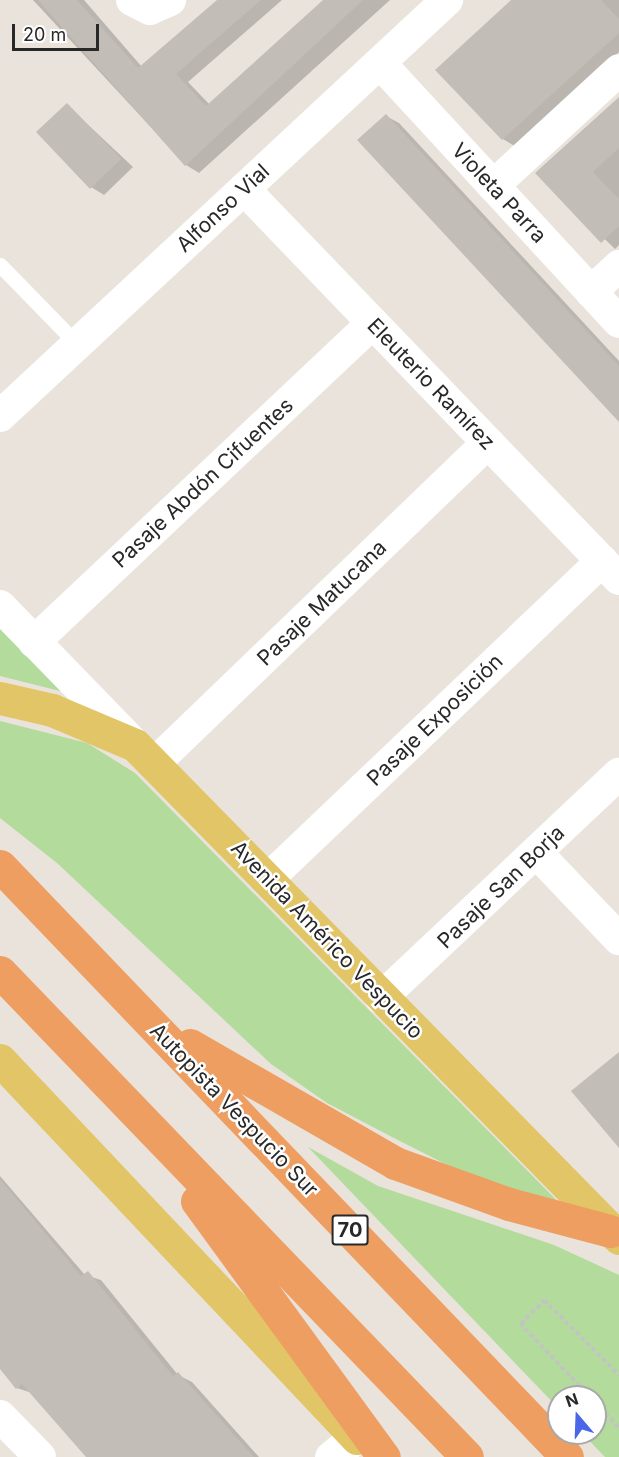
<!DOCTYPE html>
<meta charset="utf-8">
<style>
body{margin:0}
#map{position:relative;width:619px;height:1457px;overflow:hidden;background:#e9e3db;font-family:Inter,sans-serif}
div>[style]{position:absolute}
.green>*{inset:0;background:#b2db9c}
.shadow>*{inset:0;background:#0003}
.building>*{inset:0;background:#c2bdb7}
.path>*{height:4px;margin-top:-2px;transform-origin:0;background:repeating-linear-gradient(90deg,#c3c3c3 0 4.5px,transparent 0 7.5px)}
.service>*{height:15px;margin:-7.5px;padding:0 7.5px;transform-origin:7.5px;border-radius:7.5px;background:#fff}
.minor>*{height:32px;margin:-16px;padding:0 16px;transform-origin:16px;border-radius:16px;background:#fff}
.tertiary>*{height:33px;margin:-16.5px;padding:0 16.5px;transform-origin:16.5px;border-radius:16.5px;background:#fff}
.primary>*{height:33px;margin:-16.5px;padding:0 16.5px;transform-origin:16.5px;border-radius:16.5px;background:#e2c567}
.motorway>*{height:33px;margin:-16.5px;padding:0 16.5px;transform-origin:16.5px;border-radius:16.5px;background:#ee9e61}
span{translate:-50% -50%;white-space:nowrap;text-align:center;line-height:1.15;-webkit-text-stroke:5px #fff;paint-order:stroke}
.shield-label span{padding:2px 4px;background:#fff;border:2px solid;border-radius:4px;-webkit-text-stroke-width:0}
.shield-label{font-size:20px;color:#282828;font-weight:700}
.street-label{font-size:21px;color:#282828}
.north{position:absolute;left:547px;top:1385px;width:60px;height:60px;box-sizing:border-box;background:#fff;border:2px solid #a9a9a9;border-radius:50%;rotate:341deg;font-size:16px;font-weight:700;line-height:24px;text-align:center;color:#282828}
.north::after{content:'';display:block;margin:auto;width:21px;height:27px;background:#4a67e7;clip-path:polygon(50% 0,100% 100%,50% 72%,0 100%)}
.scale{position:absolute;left:12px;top:24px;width:87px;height:27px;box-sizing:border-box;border:3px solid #282828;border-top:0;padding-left:8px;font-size:18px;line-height:21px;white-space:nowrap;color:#282828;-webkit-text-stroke:4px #fff;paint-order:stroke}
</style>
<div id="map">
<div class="green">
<i style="clip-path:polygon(0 620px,76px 695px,0 676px)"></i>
<i style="clip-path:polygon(0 721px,87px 743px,135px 773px,575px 1219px,477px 1180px,392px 1137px,327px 1103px,271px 1064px,57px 863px,0 818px)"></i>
<i style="clip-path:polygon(308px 1147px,378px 1186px,554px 1245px,619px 1275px,619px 1457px,605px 1457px,582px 1433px,595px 1433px,595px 1397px,559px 1397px,559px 1409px)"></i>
</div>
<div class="shadow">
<i style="clip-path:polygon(33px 0,84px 0,142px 67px,218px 0,282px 0,188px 82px,210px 105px,325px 0,390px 0,199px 173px,186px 165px)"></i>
<i style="clip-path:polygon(514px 0,619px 0,619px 52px,516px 147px,503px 139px)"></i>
<i style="clip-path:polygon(619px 98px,619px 245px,615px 249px,537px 173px)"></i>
<i style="clip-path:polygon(67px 105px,133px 167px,104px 195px,91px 187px)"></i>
<i style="clip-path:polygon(386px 116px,399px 123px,619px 361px,619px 420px)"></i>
<i style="clip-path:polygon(0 1176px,85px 1275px,101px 1280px,178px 1375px,192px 1382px,259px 1457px,88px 1457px,32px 1393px,17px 1388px,0 1367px)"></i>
</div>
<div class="building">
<i style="clip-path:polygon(38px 0,77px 0,138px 68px,217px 0,261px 0,176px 74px,206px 106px,323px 0,363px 0,185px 166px)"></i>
<i style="clip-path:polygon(511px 0,601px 0,619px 19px,619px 33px,502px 140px,435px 70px)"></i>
<i style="clip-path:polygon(619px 97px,619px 148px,593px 172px,619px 199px,619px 226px,601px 243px,535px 173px)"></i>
<i style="clip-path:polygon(67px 103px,121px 159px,90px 189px,36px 132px)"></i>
<i style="clip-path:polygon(386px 114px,619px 366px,619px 422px,357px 140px)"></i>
<i style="clip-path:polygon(619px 1052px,619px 1148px,571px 1091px)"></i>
<i style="clip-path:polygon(0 1179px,81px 1276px,88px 1271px,173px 1376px,178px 1372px,254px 1457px,86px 1457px,22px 1384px,16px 1389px,0 1369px)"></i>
</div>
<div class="path">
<i style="left:590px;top:1397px;width:100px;rotate:-133.4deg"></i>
<i style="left:521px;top:1324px;width:33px;rotate:-46deg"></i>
<i style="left:544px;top:1300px;width:106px;rotate:45deg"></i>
<i style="left:595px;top:1402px;width:35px;rotate:47deg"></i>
</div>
<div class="service">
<i style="left:0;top:265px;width:110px;rotate:45.7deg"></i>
</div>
<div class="minor">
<i style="left:132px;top:0;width:20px;rotate:27deg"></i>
<i style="left:150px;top:9px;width:22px;rotate:-24deg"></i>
<i style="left:380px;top:63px;width:352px;rotate:47.3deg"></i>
<i style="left:493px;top:186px;width:171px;rotate:-42.6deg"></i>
<i style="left:244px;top:189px;width:541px;rotate:46.12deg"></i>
<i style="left:591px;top:292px;width:38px;rotate:-43deg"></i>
<i style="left:0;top:416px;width:611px;rotate:-42.94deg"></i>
<i style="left:0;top:606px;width:194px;rotate:45.8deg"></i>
<i style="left:34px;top:642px;width:465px;rotate:-43.3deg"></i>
<i style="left:155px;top:763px;width:462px;rotate:-43.9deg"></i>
<i style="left:537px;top:853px;width:119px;rotate:46.4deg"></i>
<i style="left:269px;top:878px;width:460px;rotate:-43.6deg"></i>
<i style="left:381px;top:998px;width:327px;rotate:-43.3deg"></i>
<i style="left:0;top:1416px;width:57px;rotate:45.7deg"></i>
</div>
<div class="tertiary">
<i style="left:331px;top:1457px;width:32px;rotate:-39deg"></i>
</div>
<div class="primary">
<i style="left:0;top:698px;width:53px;rotate:13deg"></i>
<i style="left:52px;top:710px;width:90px;rotate:22.9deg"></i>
<i style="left:135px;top:745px;width:691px;rotate:45.53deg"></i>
<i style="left:0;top:1060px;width:520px;rotate:46.64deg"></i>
</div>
<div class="motorway">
<i style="left:0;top:866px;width:819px;rotate:46.19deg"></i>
<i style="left:0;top:972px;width:673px;rotate:46.08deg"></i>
<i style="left:190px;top:1045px;width:237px;rotate:29.9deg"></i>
<i style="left:395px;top:1163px;width:121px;rotate:19.8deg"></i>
<i style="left:509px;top:1204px;width:105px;rotate:15deg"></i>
<i style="left:197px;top:1201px;width:317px;rotate:53.9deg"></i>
</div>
<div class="shield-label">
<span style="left:350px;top:1230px">70</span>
</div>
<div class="street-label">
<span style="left:499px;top:193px;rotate:47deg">Violeta Parra</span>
<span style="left:223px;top:208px;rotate:-43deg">Alfonso Vial</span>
<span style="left:431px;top:384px;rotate:46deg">Eleuterio Ramírez</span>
<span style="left:203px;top:483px;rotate:-43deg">Pasaje Abdón Cifuentes</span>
<span style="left:322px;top:603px;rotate:-44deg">Pasaje Matucana</span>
<span style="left:435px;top:720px;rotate:-44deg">Pasaje Exposición</span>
<span style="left:501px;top:887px;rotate:-44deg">Pasaje San Borja</span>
<span style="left:327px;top:940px;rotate:46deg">Avenida Américo Vespucio</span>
<span style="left:234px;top:1110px;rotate:46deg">Autopista Vespucio Sur</span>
</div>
<div class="north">N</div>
<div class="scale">20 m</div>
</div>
